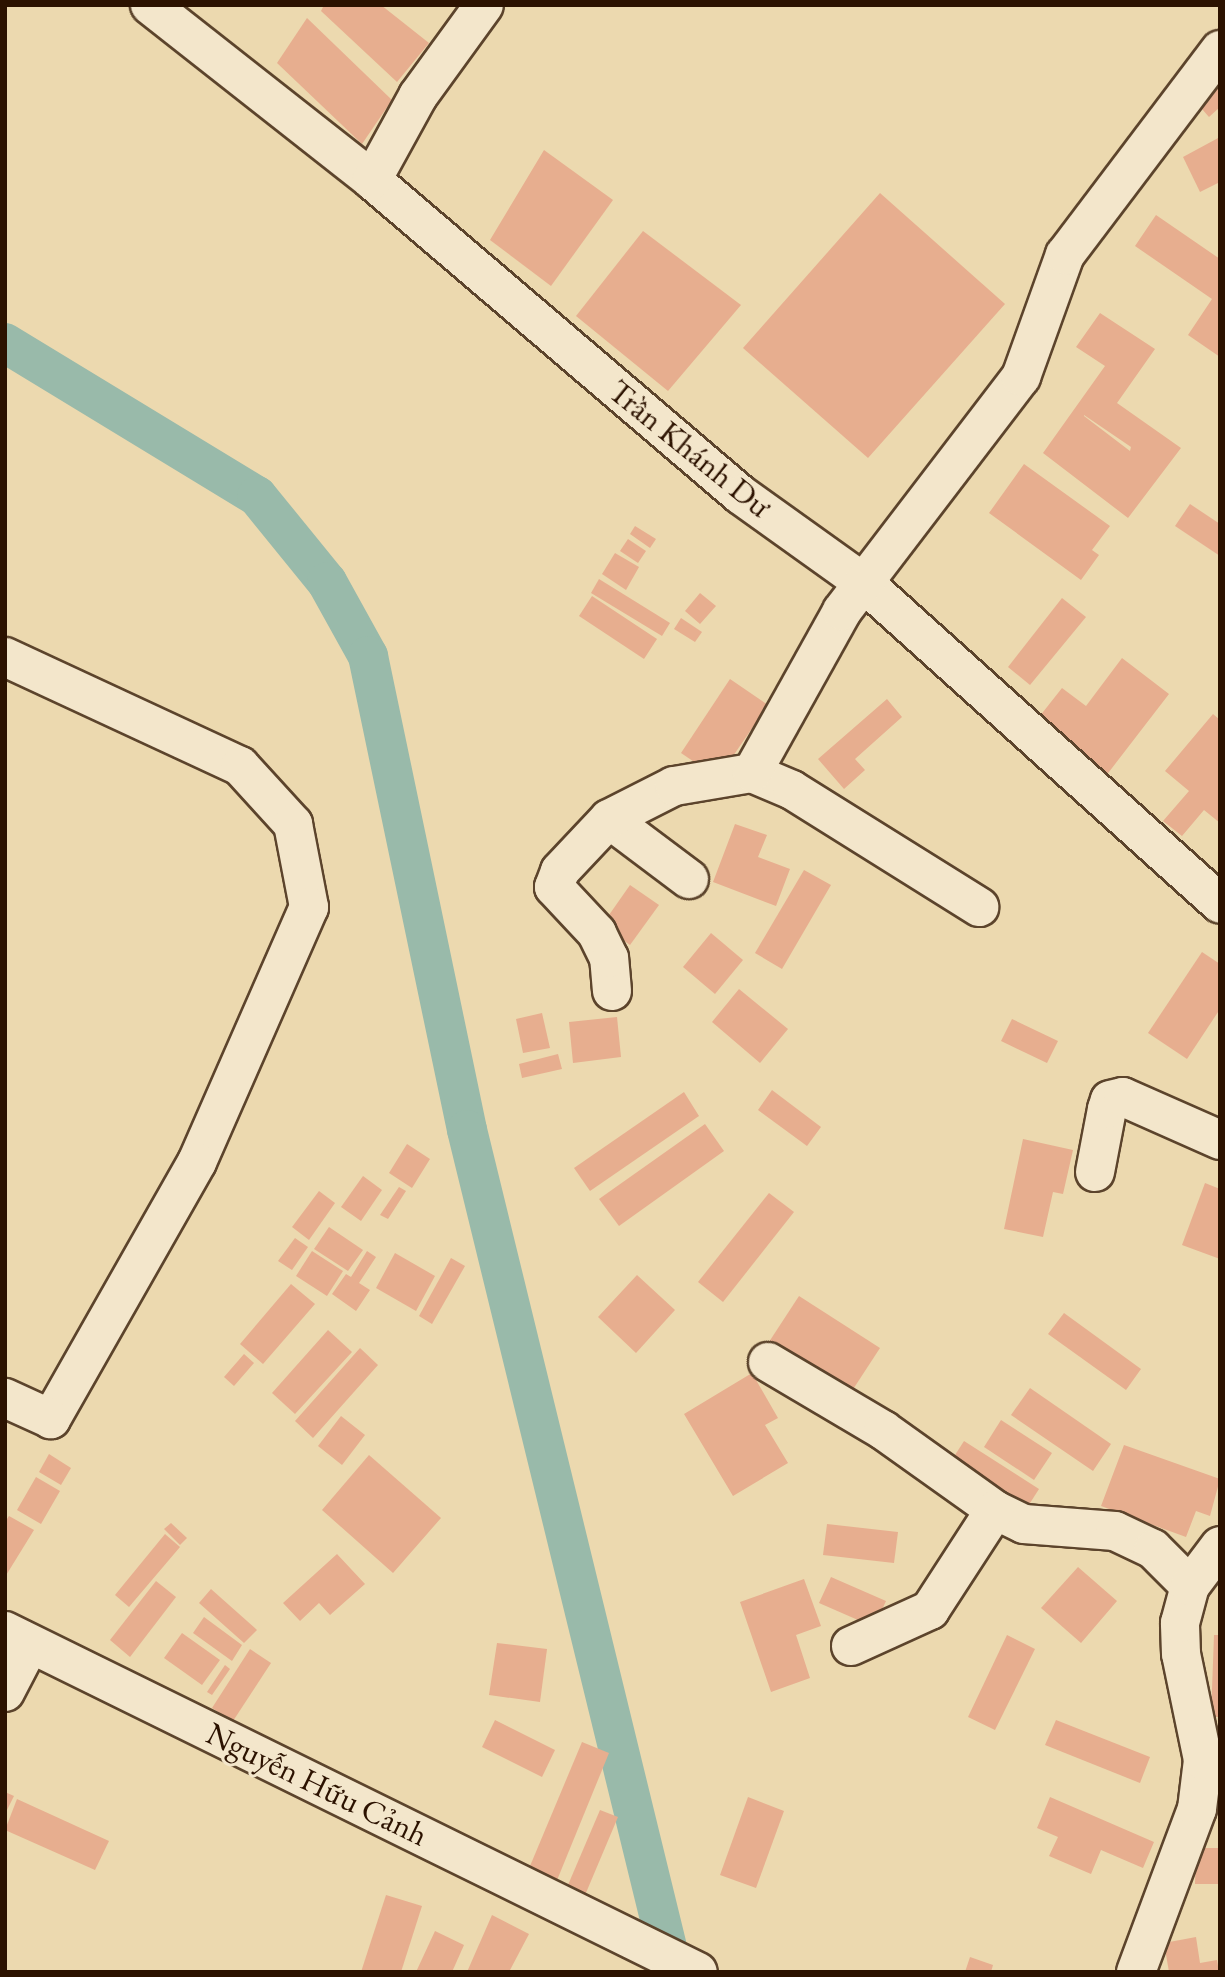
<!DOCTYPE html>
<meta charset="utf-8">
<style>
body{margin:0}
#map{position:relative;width:1225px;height:1977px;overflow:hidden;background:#ecd9af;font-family:"EB Garamond",serif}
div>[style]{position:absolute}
.canal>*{height:40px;margin:-20px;padding:0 20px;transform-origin:20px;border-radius:20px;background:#99baaa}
.building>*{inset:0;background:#e7ae8f}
.roads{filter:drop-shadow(2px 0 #5c442c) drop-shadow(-2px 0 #5c442c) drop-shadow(0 2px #5c442c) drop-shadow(0 -2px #5c442c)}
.minor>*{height:38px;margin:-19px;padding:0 19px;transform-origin:19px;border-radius:19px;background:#f3e6cb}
span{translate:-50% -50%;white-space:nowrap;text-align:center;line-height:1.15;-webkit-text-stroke:6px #f3e6cb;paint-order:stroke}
.street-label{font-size:32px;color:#2c1200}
.frame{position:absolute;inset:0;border:7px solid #2c1200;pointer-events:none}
</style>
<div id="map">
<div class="canal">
<i style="left:5px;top:343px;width:295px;rotate:31.3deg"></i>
<i style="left:257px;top:496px;width:111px;rotate:50.9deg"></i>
<i style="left:327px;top:582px;width:85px;rotate:61deg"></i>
<i style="left:368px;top:656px;width:484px;rotate:78.2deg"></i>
<i style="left:467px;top:1130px;width:867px;rotate:76.25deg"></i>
</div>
<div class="building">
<i style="clip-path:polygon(324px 5px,381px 5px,429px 43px,397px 82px,321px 11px)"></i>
<i style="clip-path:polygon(307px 18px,392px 100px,362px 144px,277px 63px)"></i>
<i style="clip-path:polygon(1220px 65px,1220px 107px,1209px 117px,1189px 94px)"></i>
<i style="clip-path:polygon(1220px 137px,1220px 182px,1200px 192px,1183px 157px)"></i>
<i style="clip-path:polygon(544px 150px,613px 200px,551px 286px,490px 240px)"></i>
<i style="clip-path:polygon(880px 193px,1005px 304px,868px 458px,743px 348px)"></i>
<i style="clip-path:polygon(1156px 215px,1220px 259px,1220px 357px,1188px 335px,1212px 299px,1135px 246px)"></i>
<i style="clip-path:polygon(643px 231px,741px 305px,668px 391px,576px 316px)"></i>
<i style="clip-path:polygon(evenodd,1100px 313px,1155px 349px,1117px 403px,1181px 448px,1128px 518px,1043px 453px,1105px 366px,1076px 347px,1100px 313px,1084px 415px,1131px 447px,1130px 451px,1084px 416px,1084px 415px)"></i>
<i style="clip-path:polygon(1024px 464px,1110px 526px,1092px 550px,1099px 555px,1081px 580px,989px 513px)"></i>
<i style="clip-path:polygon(1190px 504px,1220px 524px,1220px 556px,1175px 526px)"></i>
<i style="clip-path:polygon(635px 526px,656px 539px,650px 548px,630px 534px)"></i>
<i style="clip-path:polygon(628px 539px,646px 551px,638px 563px,620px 551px)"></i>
<i style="clip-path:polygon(615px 553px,639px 567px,626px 590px,602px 574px)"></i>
<i style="clip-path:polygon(599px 579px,670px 623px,662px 636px,591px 593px)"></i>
<i style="clip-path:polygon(700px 593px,716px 606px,700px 624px,685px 611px)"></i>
<i style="clip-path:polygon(592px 596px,657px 639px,644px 659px,579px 616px)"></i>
<i style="clip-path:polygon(1062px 598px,1086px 617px,1030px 685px,1008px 667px)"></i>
<i style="clip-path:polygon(681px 618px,702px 632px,695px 642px,674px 629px)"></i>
<i style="clip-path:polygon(1122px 658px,1169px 694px,1102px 781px,1032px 726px,1062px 688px,1086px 706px)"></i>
<i style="clip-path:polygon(730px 679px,768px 705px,718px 778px,681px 753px)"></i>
<i style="clip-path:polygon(887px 699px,902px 717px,855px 759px,865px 770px,844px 789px,818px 759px)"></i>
<i style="clip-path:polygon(1213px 714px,1220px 720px,1220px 823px,1204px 810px,1182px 836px,1163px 821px,1189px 791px,1165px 771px)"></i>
<i style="clip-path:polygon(735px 824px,767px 835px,758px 857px,790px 869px,776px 906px,713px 882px)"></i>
<i style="clip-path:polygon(804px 870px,831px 885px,782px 969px,755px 953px)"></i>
<i style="clip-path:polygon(630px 885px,659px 905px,630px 945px,602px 925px)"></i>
<i style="clip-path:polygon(711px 933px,743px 960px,715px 994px,683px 967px)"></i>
<i style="clip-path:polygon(1202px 952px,1220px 964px,1220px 1009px,1187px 1059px,1148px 1033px)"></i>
<i style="clip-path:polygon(739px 989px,788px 1029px,760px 1063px,712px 1022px)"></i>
<i style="clip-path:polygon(542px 1013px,550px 1048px,523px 1053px,516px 1019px)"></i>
<i style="clip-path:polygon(617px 1017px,621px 1057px,573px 1063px,569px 1022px)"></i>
<i style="clip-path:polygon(1012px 1019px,1058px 1041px,1047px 1063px,1001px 1041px)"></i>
<i style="clip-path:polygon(558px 1054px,562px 1069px,522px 1078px,519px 1064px)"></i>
<i style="clip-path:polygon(772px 1090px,821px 1127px,807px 1146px,758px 1110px)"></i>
<i style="clip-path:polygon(684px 1092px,699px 1116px,590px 1191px,574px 1168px)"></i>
<i style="clip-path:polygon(705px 1124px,724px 1151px,619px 1226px,599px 1199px)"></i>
<i style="clip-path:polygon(1023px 1139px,1073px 1150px,1063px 1194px,1053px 1192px,1043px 1237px,1004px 1229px)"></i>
<i style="clip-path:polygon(407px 1144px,430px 1159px,412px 1188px,389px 1173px)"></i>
<i style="clip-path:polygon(363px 1176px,382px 1190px,361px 1221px,341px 1207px)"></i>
<i style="clip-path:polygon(1205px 1183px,1220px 1189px,1220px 1259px,1182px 1245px)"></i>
<i style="clip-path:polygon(399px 1187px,406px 1191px,388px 1219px,380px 1215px)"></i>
<i style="clip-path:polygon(319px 1191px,335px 1203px,309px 1240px,292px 1227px)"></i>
<i style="clip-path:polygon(769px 1193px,794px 1212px,723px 1302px,698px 1282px)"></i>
<i style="clip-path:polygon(329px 1227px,363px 1250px,348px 1271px,314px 1249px)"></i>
<i style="clip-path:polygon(295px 1238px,308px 1247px,292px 1270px,278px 1261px)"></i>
<i style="clip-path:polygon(312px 1251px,343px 1271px,327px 1296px,296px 1276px)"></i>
<i style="clip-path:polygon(367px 1251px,376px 1257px,359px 1283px,370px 1290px,356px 1311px,332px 1294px,346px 1274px,351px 1277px)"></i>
<i style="clip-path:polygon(395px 1253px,435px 1276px,416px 1311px,376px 1288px)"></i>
<i style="clip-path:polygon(451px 1258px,465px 1266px,432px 1324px,419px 1316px)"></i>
<i style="clip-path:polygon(637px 1275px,675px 1310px,636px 1353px,598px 1317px)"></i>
<i style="clip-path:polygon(291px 1284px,315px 1304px,263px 1364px,240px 1344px)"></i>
<i style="clip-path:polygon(799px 1296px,880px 1348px,848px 1397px,767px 1345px)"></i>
<i style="clip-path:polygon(1064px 1313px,1141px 1369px,1126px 1390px,1048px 1334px)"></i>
<i style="clip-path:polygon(328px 1330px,352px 1352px,295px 1414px,272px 1393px)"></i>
<i style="clip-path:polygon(360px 1348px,378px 1365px,313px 1438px,295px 1421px)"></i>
<i style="clip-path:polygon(244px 1354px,254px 1363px,234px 1386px,224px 1377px)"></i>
<i style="clip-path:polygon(752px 1373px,778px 1418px,765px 1425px,788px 1463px,733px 1496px,684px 1414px)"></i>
<i style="clip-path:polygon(1030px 1388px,1111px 1444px,1093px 1471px,1011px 1415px)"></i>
<i style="clip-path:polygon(341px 1416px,365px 1435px,342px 1465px,318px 1446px)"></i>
<i style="clip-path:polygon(1001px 1420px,1052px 1453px,1034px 1480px,984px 1447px)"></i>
<i style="clip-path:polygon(964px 1441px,1039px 1489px,1023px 1514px,948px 1466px)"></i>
<i style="clip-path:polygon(1124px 1445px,1220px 1479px,1210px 1516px,1196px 1511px,1186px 1537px,1101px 1506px)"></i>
<i style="clip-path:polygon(49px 1454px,71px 1468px,61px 1485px,39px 1472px)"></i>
<i style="clip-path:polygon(369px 1455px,441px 1518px,393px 1573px,322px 1510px)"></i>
<i style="clip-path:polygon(36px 1477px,60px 1491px,41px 1524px,17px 1510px)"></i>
<i style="clip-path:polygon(9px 1516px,34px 1530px,5px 1577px,5px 1522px)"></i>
<i style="clip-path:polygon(171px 1523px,187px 1538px,180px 1545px,164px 1529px)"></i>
<i style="clip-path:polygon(827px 1524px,898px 1532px,894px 1563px,823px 1555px)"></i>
<i style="clip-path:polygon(165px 1534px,180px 1547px,129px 1607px,115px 1595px)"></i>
<i style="clip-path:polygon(337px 1554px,365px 1584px,330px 1615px,319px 1603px,300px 1621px,283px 1603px)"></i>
<i style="clip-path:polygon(1078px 1567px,1117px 1601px,1081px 1643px,1041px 1608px)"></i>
<i style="clip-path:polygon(831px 1577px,886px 1601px,874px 1627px,819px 1603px)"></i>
<i style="clip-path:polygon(804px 1579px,821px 1626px,796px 1635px,810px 1678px,771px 1692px,740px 1602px)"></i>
<i style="clip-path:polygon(156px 1581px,176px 1597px,130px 1657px,110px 1640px)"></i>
<i style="clip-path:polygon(211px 1589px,257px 1630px,244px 1643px,199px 1603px)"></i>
<i style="clip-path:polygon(204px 1617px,242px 1645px,232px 1661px,193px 1633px)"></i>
<i style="clip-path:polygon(182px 1633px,220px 1660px,202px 1685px,164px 1658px)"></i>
<i style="clip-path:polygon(1007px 1635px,1035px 1649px,995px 1730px,968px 1717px)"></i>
<i style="clip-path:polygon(1214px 1635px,1220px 1635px,1220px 1717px,1211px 1717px)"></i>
<i style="clip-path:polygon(497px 1643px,547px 1649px,540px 1702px,489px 1695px)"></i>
<i style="clip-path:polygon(250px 1649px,271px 1663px,233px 1721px,212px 1708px)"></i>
<i style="clip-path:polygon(225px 1665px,230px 1669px,212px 1695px,207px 1692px)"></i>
<i style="clip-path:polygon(495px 1720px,555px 1750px,542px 1777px,482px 1747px)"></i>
<i style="clip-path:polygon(1056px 1720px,1150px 1757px,1140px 1783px,1045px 1745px)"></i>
<i style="clip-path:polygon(582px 1742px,609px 1753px,553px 1890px,525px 1878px)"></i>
<i style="clip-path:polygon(5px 1792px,14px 1796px,5px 1814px)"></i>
<i style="clip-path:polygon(748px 1797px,784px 1811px,756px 1888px,720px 1875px)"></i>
<i style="clip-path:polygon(1050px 1797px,1154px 1842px,1143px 1868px,1101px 1850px,1091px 1874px,1049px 1856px,1058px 1837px,1037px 1828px)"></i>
<i style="clip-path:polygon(17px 1799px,109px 1841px,95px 1870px,5px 1830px)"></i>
<i style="clip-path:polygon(600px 1810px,618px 1817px,580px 1907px,562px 1899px)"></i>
<i style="clip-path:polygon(1196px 1848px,1220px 1848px,1220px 1884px,1195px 1884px)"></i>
<i style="clip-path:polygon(386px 1895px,422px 1906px,401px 1972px,361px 1972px)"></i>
<i style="clip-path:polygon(492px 1915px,529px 1934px,509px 1972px,467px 1972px)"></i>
<i style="clip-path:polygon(435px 1931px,464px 1945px,452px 1972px,416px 1972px)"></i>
<i style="clip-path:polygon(1196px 1937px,1200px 1963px,1217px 1960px,1219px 1972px,1169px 1972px,1164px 1943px)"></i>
<i style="clip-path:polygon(970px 1957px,993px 1965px,991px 1972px,965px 1972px)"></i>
</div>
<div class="roads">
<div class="minor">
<i style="left:150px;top:5px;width:283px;rotate:38.2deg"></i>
<i style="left:372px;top:180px;width:485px;rotate:40.5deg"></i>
<i style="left:741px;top:495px;width:151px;rotate:35.6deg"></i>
<i style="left:864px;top:583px;width:479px;rotate:42deg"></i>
<i style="left:372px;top:180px;width:96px;rotate:-61.3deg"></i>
<i style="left:418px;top:96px;width:112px;rotate:-54deg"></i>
<i style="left:5px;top:657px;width:259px;rotate:24.9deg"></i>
<i style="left:240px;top:766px;width:79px;rotate:47.6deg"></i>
<i style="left:293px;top:824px;width:85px;rotate:79.1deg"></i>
<i style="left:309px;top:907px;width:279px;rotate:113.7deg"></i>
<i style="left:197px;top:1162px;width:296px;rotate:119.6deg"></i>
<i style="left:51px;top:1419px;width:51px;rotate:-155.5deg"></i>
<i style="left:752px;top:773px;width:43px;rotate:23deg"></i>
<i style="left:792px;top:790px;width:221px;rotate:32deg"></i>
<i style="left:609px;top:819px;width:100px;rotate:36.9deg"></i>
<i style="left:612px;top:991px;width:33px;rotate:-95deg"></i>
<i style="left:609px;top:958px;width:28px;rotate:-116deg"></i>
<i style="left:597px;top:933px;width:63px;rotate:-133.1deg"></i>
<i style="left:554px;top:887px;width:17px;rotate:-69deg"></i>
<i style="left:560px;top:871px;width:71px;rotate:-46.7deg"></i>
<i style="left:609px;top:819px;width:73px;rotate:-26.9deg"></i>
<i style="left:674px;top:786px;width:79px;rotate:-9.5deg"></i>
<i style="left:752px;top:773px;width:185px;rotate:-60.9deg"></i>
<i style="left:842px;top:611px;width:295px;rotate:-52.6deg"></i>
<i style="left:1021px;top:377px;width:130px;rotate:-70.2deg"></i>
<i style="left:1065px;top:255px;width:257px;rotate:-52.9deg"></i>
<i style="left:1095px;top:1172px;width:64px;rotate:-79.2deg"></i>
<i style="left:1107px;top:1109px;width:9px;rotate:-72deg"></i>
<i style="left:1110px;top:1100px;width:13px;rotate:-13deg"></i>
<i style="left:1123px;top:1097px;width:106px;rotate:23.9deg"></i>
<i style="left:768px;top:1362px;width:134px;rotate:30.6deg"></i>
<i style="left:883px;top:1430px;width:138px;rotate:35.5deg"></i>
<i style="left:995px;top:1510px;width:32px;rotate:26deg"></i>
<i style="left:1024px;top:1524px;width:91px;rotate:4.4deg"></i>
<i style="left:1115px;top:1531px;width:42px;rotate:25.3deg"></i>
<i style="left:1153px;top:1549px;width:52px;rotate:45deg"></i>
<i style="left:5px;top:1631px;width:772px;rotate:26.2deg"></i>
<i style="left:851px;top:1646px;width:87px;rotate:-24.5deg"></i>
<i style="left:930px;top:1610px;width:119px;rotate:-57deg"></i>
<i style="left:5px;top:1692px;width:54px;rotate:-62.5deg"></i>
<i style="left:1136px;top:1972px;width:174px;rotate:-69.5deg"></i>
<i style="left:1197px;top:1809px;width:49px;rotate:-83deg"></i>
<i style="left:1203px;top:1760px;width:108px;rotate:-101.7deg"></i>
<i style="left:1181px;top:1654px;width:31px;rotate:-92deg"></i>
<i style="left:1180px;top:1623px;width:38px;rotate:-75deg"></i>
<i style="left:1190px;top:1586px;width:50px;rotate:-53.1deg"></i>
</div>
</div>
<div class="street-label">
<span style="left:690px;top:449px;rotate:39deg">Trần Khánh Dư</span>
<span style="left:317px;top:1784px;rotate:26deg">Nguyễn Hữu Cảnh</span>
</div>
<div class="frame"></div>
</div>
